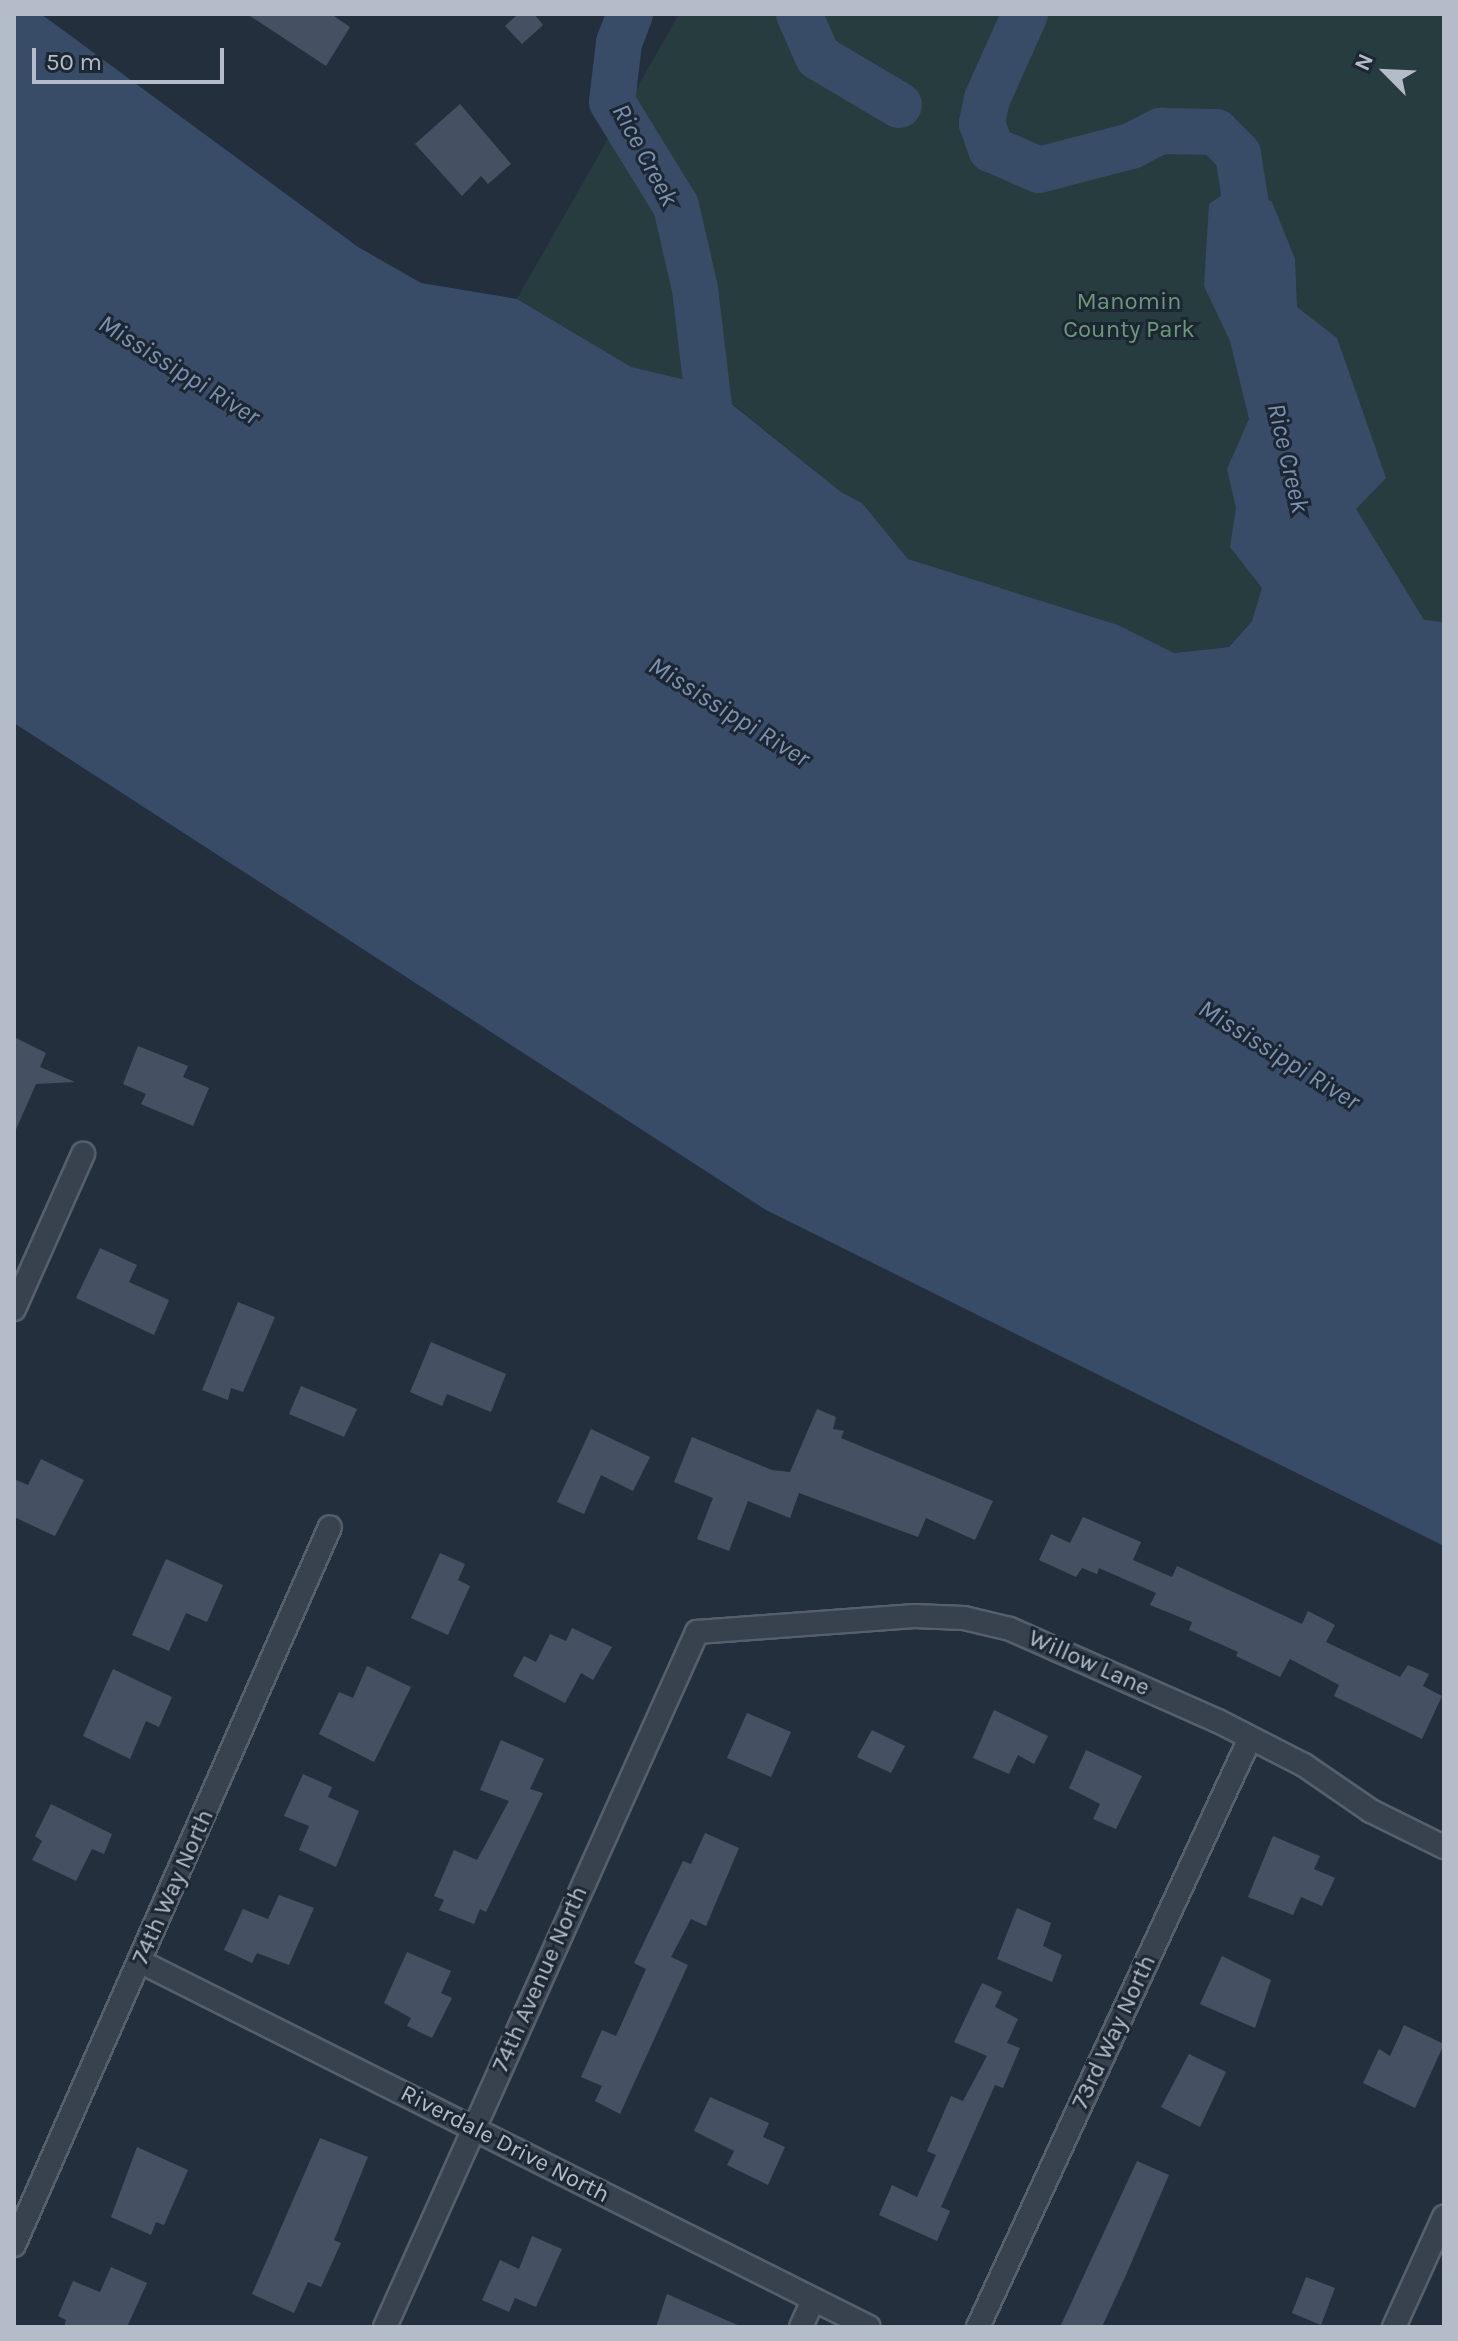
<!DOCTYPE html>
<style>
body{margin:0}
#map{position:relative;width:1458px;height:2341px;overflow:hidden;background:#242f3e;font-family:Karla,sans-serif}
div>[style]{position:absolute}
.green>*{inset:0;background:#263c3f}
.water>*{inset:0;background:#394c67}
.river>*{height:46px;margin:-23px;padding:0 23px;transform-origin:23px;border-radius:23px;background:#394c67}
.building>*{inset:0;background:#455162}
.roads{filter:drop-shadow(2px 0 #565f6c) drop-shadow(-2px 0 #565f6c) drop-shadow(0 2px #565f6c) drop-shadow(0 -2px #565f6c)}
.minor>*{height:22px;margin:-11px;padding:0 11px;transform-origin:11px;border-radius:11px;background:#38414e}
span{translate:-50% -50%;white-space:nowrap;text-align:center;line-height:1.15;-webkit-text-stroke:6px #1d2633;paint-order:stroke}
.park-label{font-size:24px;color:#6b9a76}
.street-label{font-size:24px;color:#b4bcc9}
.water-label{font-size:26px;color:#7c92b1;font-style:italic}
.frame{position:absolute;inset:0;border:16px solid #b4bcc9;pointer-events:none}
.north{position:absolute;left:1346px;top:32px;width:80px;height:80px;-webkit-text-stroke:6px #1d2633;paint-order:stroke;rotate:294deg;font-size:22px;font-weight:700;line-height:32px;text-align:center;color:#b4bcc9}
.north::after{content:'';display:block;margin:auto;width:28px;height:36px;background:#b4bcc9;clip-path:polygon(50% 0,100% 100%,50% 72%,0 100%)}
.scale{position:absolute;left:32px;top:48px;width:192px;height:36px;box-sizing:border-box;border:4px solid #b4bcc9;border-top:0;padding-left:10px;font-size:24px;line-height:28px;white-space:nowrap;color:#b4bcc9;-webkit-text-stroke:6px #1d2633;paint-order:stroke}
</style>
<div id="map">
<div class="green">
<i style="clip-path:polygon(679px 14px,1444px 14px,1444px 622px,1252px 621px,1228px 647px,1174px 653px,1118px 625px,908px 559px,862px 503px,841px 492px,734px 405px,709px 375px,691px 381px,630px 367px,517px 299px)"></i>
</div>
<div class="water">
<i style="clip-path:polygon(14px 14px,41px 14px,358px 247px,421px 283px,517px 299px,631px 367px,691px 381px,709px 375px,734px 406px,841px 492px,862px 503px,908px 559px,1118px 625px,1174px 653px,1229px 647px,1252px 621px,1262px 588px,1230px 547px,1236px 508px,1227px 469px,1249px 419px,1230px 341px,1204px 286px,1209px 204px,1240px 183px,1272px 202px,1295px 259px,1297px 307px,1337px 338px,1386px 478px,1356px 509px,1424px 620px,1444px 622px,1444px 1546px,766px 1210px,14px 723px)"></i>
</div>
<div class="river">
<i style="left:630px;top:14px;width:31px;rotate:111deg"></i>
<i style="left:619px;top:43px;width:59px;rotate:96.8deg"></i>
<i style="left:612px;top:102px;width:122px;rotate:58.4deg"></i>
<i style="left:676px;top:206px;width:85px;rotate:77.1deg"></i>
<i style="left:695px;top:289px;width:151px;rotate:83.2deg"></i>
<i style="left:799px;top:14px;width:47px;rotate:66.2deg"></i>
<i style="left:818px;top:57px;width:94px;rotate:30.7deg"></i>
<i style="left:1025px;top:14px;width:93px;rotate:114.1deg"></i>
<i style="left:987px;top:99px;width:25px;rotate:102deg"></i>
<i style="left:982px;top:123px;width:28px;rotate:71deg"></i>
<i style="left:991px;top:149px;width:52px;rotate:23.6deg"></i>
<i style="left:1039px;top:170px;width:95px;rotate:-14.6deg"></i>
<i style="left:1131px;top:146px;width:34px;rotate:-27deg"></i>
<i style="left:1161px;top:131px;width:55px;rotate:1deg"></i>
<i style="left:1216px;top:132px;width:31px;rotate:45deg"></i>
<i style="left:1238px;top:154px;width:90px;rotate:81.1deg"></i>
</div>
<div class="building">
<i style="clip-path:polygon(247px 14px,331px 14px,350px 27px,326px 66px)"></i>
<i style="clip-path:polygon(518px 14px,534px 14px,543px 25px,522px 44px,505px 26px)"></i>
<i style="clip-path:polygon(460px 104px,511px 164px,488px 184px,481px 176px,462px 196px,415px 144px)"></i>
<i style="clip-path:polygon(14px 1037px,46px 1053px,40px 1067px,75px 1082px,36px 1084px,14px 1134px)"></i>
<i style="clip-path:polygon(138px 1046px,188px 1066px,183px 1077px,209px 1088px,193px 1126px,141px 1104px,146px 1094px,123px 1084px)"></i>
<i style="clip-path:polygon(100px 1248px,137px 1265px,129px 1282px,169px 1300px,154px 1335px,76px 1298px)"></i>
<i style="clip-path:polygon(238px 1302px,275px 1317px,243px 1392px,231px 1388px,228px 1400px,202px 1390px)"></i>
<i style="clip-path:polygon(431px 1342px,506px 1374px,491px 1412px,447px 1394px,442px 1406px,410px 1392px)"></i>
<i style="clip-path:polygon(301px 1386px,357px 1409px,344px 1437px,289px 1414px)"></i>
<i style="clip-path:polygon(817px 1409px,836px 1417px,833px 1429px,844px 1431px,841px 1438px,993px 1501px,975px 1540px,926px 1518px,918px 1537px,799px 1493px,790px 1518px,748px 1501px,729px 1551px,697px 1539px,713px 1498px,674px 1482px,692px 1437px,772px 1470px,790px 1472px)"></i>
<i style="clip-path:polygon(591px 1429px,650px 1457px,633px 1491px,601px 1475px,584px 1514px,557px 1502px)"></i>
<i style="clip-path:polygon(41px 1459px,84px 1480px,55px 1536px,14px 1517px,14px 1479px,28px 1485px)"></i>
<i style="clip-path:polygon(1083px 1517px,1141px 1542px,1133px 1560px,1172px 1577px,1177px 1566px,1302px 1624px,1308px 1611px,1335px 1625px,1326px 1642px,1400px 1677px,1408px 1665px,1429px 1674px,1423px 1686px,1442px 1696px,1422px 1739px,1334px 1696px,1339px 1685px,1290px 1659px,1280px 1677px,1236px 1656px,1238px 1652px,1189px 1630px,1192px 1622px,1150px 1605px,1156px 1593px,1099px 1568px,1097px 1574px,1082px 1568px,1076px 1577px,1039px 1560px,1051px 1534px,1070px 1543px)"></i>
<i style="clip-path:polygon(440px 1553px,465px 1564px,458px 1580px,470px 1586px,448px 1635px,411px 1618px)"></i>
<i style="clip-path:polygon(166px 1559px,223px 1585px,207px 1622px,186px 1613px,169px 1651px,132px 1635px)"></i>
<i style="clip-path:polygon(572px 1628px,612px 1647px,593px 1680px,581px 1673px,565px 1703px,513px 1676px,524px 1656px,536px 1662px,550px 1634px,566px 1641px)"></i>
<i style="clip-path:polygon(367px 1666px,411px 1687px,374px 1762px,319px 1734px,339px 1692px,353px 1698px)"></i>
<i style="clip-path:polygon(113px 1669px,172px 1697px,159px 1727px,146px 1721px,130px 1759px,83px 1736px)"></i>
<i style="clip-path:polygon(994px 1710px,1048px 1736px,1034px 1764px,1018px 1755px,1009px 1774px,973px 1758px)"></i>
<i style="clip-path:polygon(747px 1713px,791px 1732px,771px 1777px,727px 1758px)"></i>
<i style="clip-path:polygon(872px 1730px,905px 1746px,891px 1773px,857px 1757px)"></i>
<i style="clip-path:polygon(501px 1740px,544px 1759px,530px 1789px,543px 1793px,486px 1912px,480px 1909px,474px 1924px,439px 1910px,444px 1900px,434px 1896px,454px 1850px,477px 1860px,509px 1801px,480px 1790px)"></i>
<i style="clip-path:polygon(1086px 1750px,1142px 1776px,1116px 1829px,1093px 1819px,1100px 1804px,1069px 1788px)"></i>
<i style="clip-path:polygon(303px 1774px,332px 1787px,328px 1797px,359px 1811px,336px 1867px,299px 1850px,309px 1826px,284px 1816px)"></i>
<i style="clip-path:polygon(51px 1804px,112px 1834px,104px 1854px,92px 1849px,76px 1881px,32px 1860px,42px 1841px,35px 1836px)"></i>
<i style="clip-path:polygon(705px 1833px,739px 1848px,706px 1926px,691px 1919px,671px 1957px,688px 1965px,620px 2114px,595px 2101px,602px 2086px,581px 2077px,602px 2030px,616px 2036px,646px 1969px,634px 1963px,683px 1861px,691px 1864px)"></i>
<i style="clip-path:polygon(1273px 1836px,1320px 1856px,1314px 1869px,1335px 1878px,1322px 1906px,1301px 1897px,1293px 1915px,1248px 1897px)"></i>
<i style="clip-path:polygon(279px 1895px,314px 1908px,289px 1965px,257px 1953px,252px 1963px,224px 1950px,243px 1909px,268px 1919px)"></i>
<i style="clip-path:polygon(1017px 1908px,1051px 1923px,1043px 1946px,1062px 1955px,1052px 1982px,997px 1959px)"></i>
<i style="clip-path:polygon(407px 1952px,451px 1971px,441px 1993px,452px 1998px,432px 2038px,407px 2026px,411px 2018px,384px 2003px)"></i>
<i style="clip-path:polygon(1222px 1956px,1271px 1980px,1255px 2028px,1200px 2004px)"></i>
<i style="clip-path:polygon(982px 1983px,1002px 1992px,995px 2007px,1018px 2019px,1007px 2043px,1020px 2048px,1003px 2088px,995px 2085px,941px 2207px,950px 2211px,937px 2241px,879px 2215px,892px 2185px,917px 2197px,936px 2155px,927px 2151px,951px 2096px,963px 2101px,987px 2056px,954px 2042px)"></i>
<i style="clip-path:polygon(1404px 2025px,1444px 2044px,1415px 2108px,1363px 2083px,1379px 2049px,1390px 2056px)"></i>
<i style="clip-path:polygon(1189px 2054px,1226px 2072px,1200px 2127px,1161px 2107px)"></i>
<i style="clip-path:polygon(710px 2097px,769px 2123px,763px 2137px,785px 2147px,768px 2185px,727px 2165px,734px 2151px,694px 2131px)"></i>
<i style="clip-path:polygon(320px 2138px,368px 2157px,334px 2240px,341px 2243px,321px 2287px,308px 2282px,294px 2313px,252px 2294px)"></i>
<i style="clip-path:polygon(137px 2147px,188px 2170px,164px 2225px,156px 2222px,151px 2235px,111px 2217px)"></i>
<i style="clip-path:polygon(1137px 2161px,1169px 2175px,1126px 2275px,1102px 2327px,1060px 2327px)"></i>
<i style="clip-path:polygon(532px 2236px,562px 2249px,536px 2307px,515px 2298px,509px 2312px,482px 2300px,500px 2260px,519px 2269px)"></i>
<i style="clip-path:polygon(111px 2267px,147px 2283px,127px 2327px,64px 2327px,66px 2320px,58px 2316px,73px 2281px,100px 2292px)"></i>
<i style="clip-path:polygon(1306px 2277px,1335px 2288px,1321px 2325px,1292px 2313px)"></i>
<i style="clip-path:polygon(667px 2294px,742px 2327px,656px 2327px)"></i>
</div>
<div class="roads">
<div class="minor">
<i style="left:14px;top:1309px;width:170px;rotate:-66deg"></i>
<i style="left:141px;top:1962px;width:814px;rotate:26.63deg"></i>
<i style="left:14px;top:2245px;width:784px;rotate:-66.25deg"></i>
<i style="left:385px;top:2327px;width:762px;rotate:-65.82deg"></i>
<i style="left:697px;top:1632px;width:218px;rotate:-4.2deg"></i>
<i style="left:914px;top:1616px;width:50px;rotate:2.3deg"></i>
<i style="left:964px;top:1618px;width:47px;rotate:13.4deg"></i>
<i style="left:1010px;top:1629px;width:227px;rotate:23.9deg"></i>
<i style="left:1218px;top:1721px;width:97px;rotate:27.1deg"></i>
<i style="left:1304px;top:1765px;width:81px;rotate:34.5deg"></i>
<i style="left:1371px;top:1811px;width:81px;rotate:26.3deg"></i>
<i style="left:801px;top:2327px;width:30px;rotate:-66deg"></i>
<i style="left:978px;top:2327px;width:649px;rotate:-65.21deg"></i>
<i style="left:1394px;top:2327px;width:121px;rotate:-65.6deg"></i>
</div>
</div>
<div class="park-label">
<span style="left:1129px;top:316px">Manomin<br>County Park</span>
</div>
<div class="street-label">
<span style="left:1089px;top:1663px;rotate:24deg">Willow Lane</span>
<span style="left:173px;top:1887px;rotate:-66deg">74th Way North</span>
<span style="left:540px;top:1979px;rotate:-66deg">74th Avenue North</span>
<span style="left:1114px;top:2032px;rotate:-65deg">73rd Way North</span>
<span style="left:505px;top:2144px;rotate:27deg">Riverdale Drive North</span>
</div>
<div class="water-label">
<span style="left:645px;top:155px;rotate:62deg">Rice Creek</span>
<span style="left:179px;top:370px;rotate:32deg">Mississippi River</span>
<span style="left:1288px;top:458px;rotate:77deg">Rice Creek</span>
<span style="left:729px;top:712px;rotate:32deg">Mississippi River</span>
<span style="left:1279px;top:1055px;rotate:32deg">Mississippi River</span>
</div>
<div class="frame"></div>
<div class="north">N</div>
<div class="scale">50 m</div>
</div>
